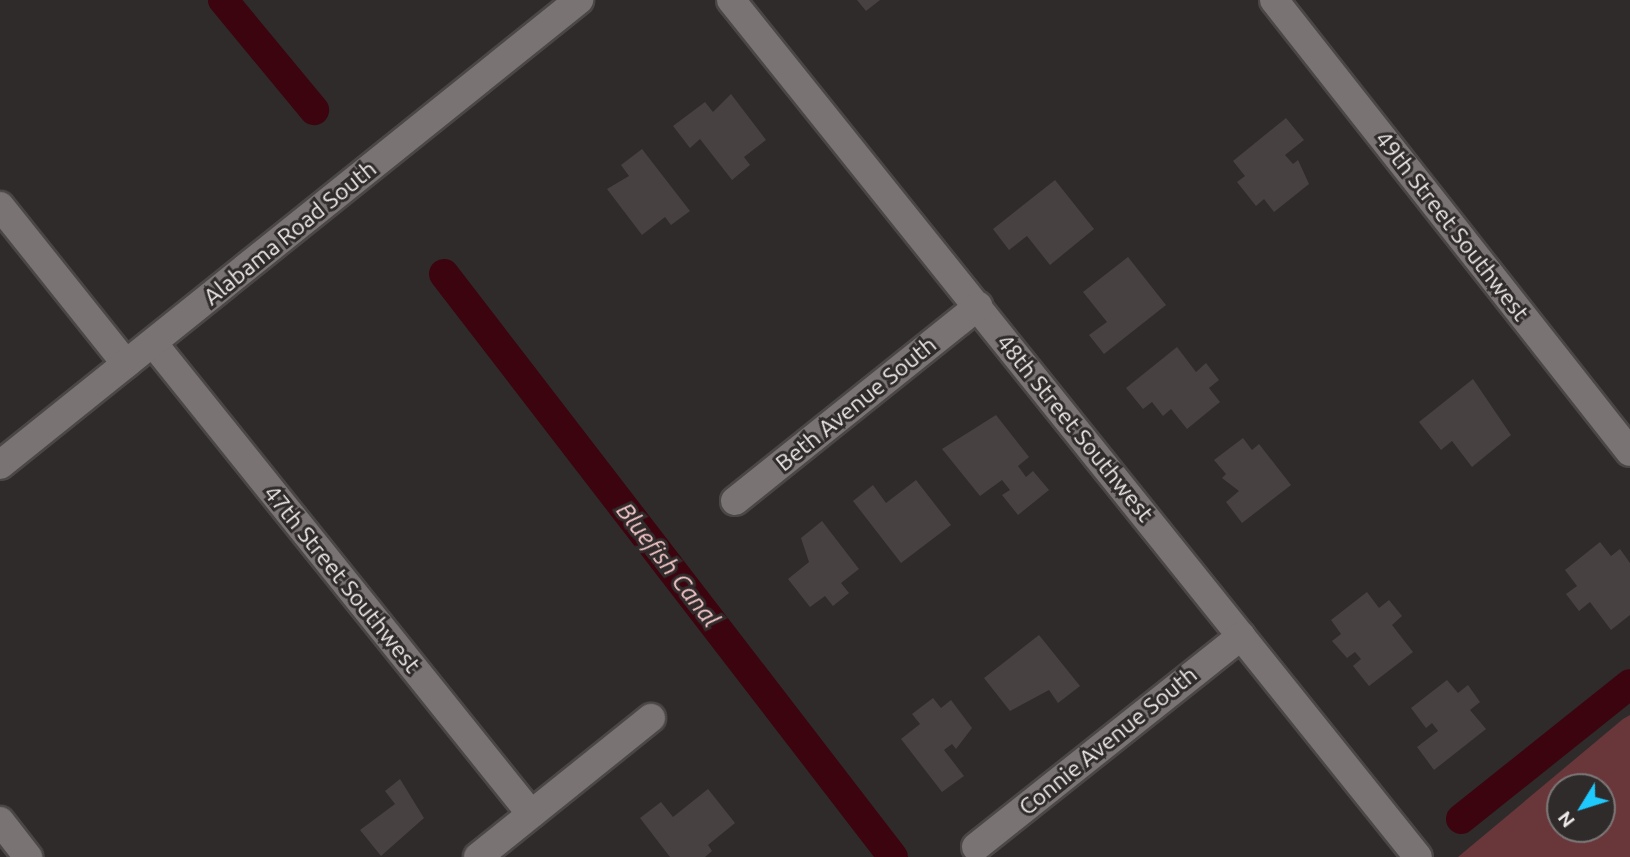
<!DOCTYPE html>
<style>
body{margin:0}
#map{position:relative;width:1630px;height:857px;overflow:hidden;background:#302b2b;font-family:Ubuntu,sans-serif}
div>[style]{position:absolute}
.green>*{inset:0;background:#69363a}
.canal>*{height:30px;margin:-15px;padding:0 15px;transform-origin:15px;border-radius:15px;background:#3b040f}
.building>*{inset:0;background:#474141}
.roads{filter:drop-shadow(2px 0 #4b4747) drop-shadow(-2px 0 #4b4747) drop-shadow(0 2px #4b4747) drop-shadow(0 -2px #4b4747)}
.minor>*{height:28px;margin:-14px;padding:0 14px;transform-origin:14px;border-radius:14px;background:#797373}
span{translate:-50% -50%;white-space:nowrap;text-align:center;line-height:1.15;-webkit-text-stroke:6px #302b2b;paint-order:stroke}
.street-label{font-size:23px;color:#eeeaea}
.water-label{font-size:24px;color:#f7c8ca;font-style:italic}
.north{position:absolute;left:1546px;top:773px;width:70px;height:70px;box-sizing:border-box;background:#302b2b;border:2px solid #7c7777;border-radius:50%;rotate:232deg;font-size:19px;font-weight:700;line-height:28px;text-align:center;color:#eeeaea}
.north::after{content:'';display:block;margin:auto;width:24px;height:32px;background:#1ec9fd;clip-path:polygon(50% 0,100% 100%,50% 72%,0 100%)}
</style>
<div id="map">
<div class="green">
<i style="clip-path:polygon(evenodd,1630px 715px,1630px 857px,1458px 857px,1623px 719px,1630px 715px,1560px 787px,1602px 787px,1602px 829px,1560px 829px,1560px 787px)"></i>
</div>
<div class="canal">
<i style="left:223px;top:0;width:143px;rotate:50.4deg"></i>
<i style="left:444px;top:274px;width:736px;rotate:52.4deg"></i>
<i style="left:1461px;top:819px;width:216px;rotate:-38.6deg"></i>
</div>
<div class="building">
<i style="clip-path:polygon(857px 0,880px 0,866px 11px)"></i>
<i style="clip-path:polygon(731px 94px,766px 140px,744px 157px,750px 165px,732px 180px,700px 139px,690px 148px,673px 126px,705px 102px,713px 112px)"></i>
<i style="clip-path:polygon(1286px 118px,1304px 140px,1285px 155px,1293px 164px,1298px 160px,1309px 184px,1274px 212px,1264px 199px,1256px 206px,1237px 182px,1245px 176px,1233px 161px)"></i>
<i style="clip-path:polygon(642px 149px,690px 211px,671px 225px,665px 217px,642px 235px,607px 189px,629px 176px,621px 165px)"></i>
<i style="clip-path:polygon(1055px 180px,1094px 229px,1050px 265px,1027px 236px,1009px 250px,993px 229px)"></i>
<i style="clip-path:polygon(1128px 257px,1166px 305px,1104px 354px,1089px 335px,1107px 322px,1083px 292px)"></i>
<i style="clip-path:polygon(1177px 347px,1196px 372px,1206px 363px,1219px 380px,1209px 388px,1220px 402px,1187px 429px,1171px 409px,1163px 416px,1152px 402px,1143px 409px,1126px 388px)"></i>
<i style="clip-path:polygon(1473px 379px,1511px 435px,1472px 467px,1452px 441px,1441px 450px,1419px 422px)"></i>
<i style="clip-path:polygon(996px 415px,1029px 457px,1018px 466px,1026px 477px,1033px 471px,1049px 490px,1018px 515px,1002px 495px,1010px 490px,1002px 480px,980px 496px,942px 449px)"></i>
<i style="clip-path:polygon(1243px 438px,1252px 450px,1259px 444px,1291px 485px,1242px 523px,1226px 502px,1239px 491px,1222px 478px,1226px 474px,1214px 460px)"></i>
<i style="clip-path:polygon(916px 480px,951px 525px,901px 563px,853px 501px,873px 485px,886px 503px)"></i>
<i style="clip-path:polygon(822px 521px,859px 569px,841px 583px,849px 593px,833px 606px,825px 596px,810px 607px,788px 579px,809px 562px,801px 538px)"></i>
<i style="clip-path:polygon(1600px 542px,1611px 556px,1620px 549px,1630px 563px,1630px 615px,1611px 630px,1590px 602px,1579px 611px,1566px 594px,1577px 586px,1565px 570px)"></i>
<i style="clip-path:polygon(1367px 592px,1379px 608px,1389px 600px,1402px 616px,1392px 625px,1413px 652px,1369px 686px,1353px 666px,1361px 659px,1355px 652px,1347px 658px,1332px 641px,1341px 634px,1331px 620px)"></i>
<i style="clip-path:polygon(1039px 635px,1080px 686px,1058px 703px,1049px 690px,1010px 711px,984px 678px)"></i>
<i style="clip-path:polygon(1447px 680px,1458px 693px,1468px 685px,1480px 702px,1470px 710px,1486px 729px,1434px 770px,1417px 747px,1438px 731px,1432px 723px,1426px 728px,1411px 708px)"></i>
<i style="clip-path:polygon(933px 698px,941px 708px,951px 700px,972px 728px,956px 749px,952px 744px,944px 750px,964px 776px,942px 792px,901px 739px,920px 724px,912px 714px)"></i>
<i style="clip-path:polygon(400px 779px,424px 818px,381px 856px,360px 830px,395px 804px,385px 791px)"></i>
<i style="clip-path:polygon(708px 789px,735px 823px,708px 845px,712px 851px,705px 857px,670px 857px,640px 818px,661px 802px,673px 817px)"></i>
</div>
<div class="roads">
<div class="minor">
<i style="left:731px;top:0;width:1098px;rotate:51.28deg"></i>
<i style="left:1274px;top:0;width:575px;rotate:51.78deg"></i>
<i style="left:0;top:206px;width:202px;rotate:51.4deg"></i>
<i style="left:153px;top:343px;width:604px;rotate:51.25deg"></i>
<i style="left:0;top:465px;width:743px;rotate:-38.77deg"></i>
<i style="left:735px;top:501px;width:312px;rotate:-38.7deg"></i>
<i style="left:0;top:821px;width:46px;rotate:52.1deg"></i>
<i style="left:976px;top:847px;width:339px;rotate:-38.5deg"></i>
<i style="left:478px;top:857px;width:222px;rotate:-38.8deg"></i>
</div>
</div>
<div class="street-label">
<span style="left:1452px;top:226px;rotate:52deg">49th Street Southwest</span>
<span style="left:290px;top:233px;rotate:-39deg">Alabama Road South</span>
<span style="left:856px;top:404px;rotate:-39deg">Beth Avenue South</span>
<span style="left:1075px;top:428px;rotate:51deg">48th Street Southwest</span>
<span style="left:342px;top:579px;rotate:51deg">47th Street Southwest</span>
<span style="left:1108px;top:741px;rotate:-39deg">Connie Avenue South</span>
</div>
<div class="water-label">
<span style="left:668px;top:565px;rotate:52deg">Bluefish Canal</span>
</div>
<div class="north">N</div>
</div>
